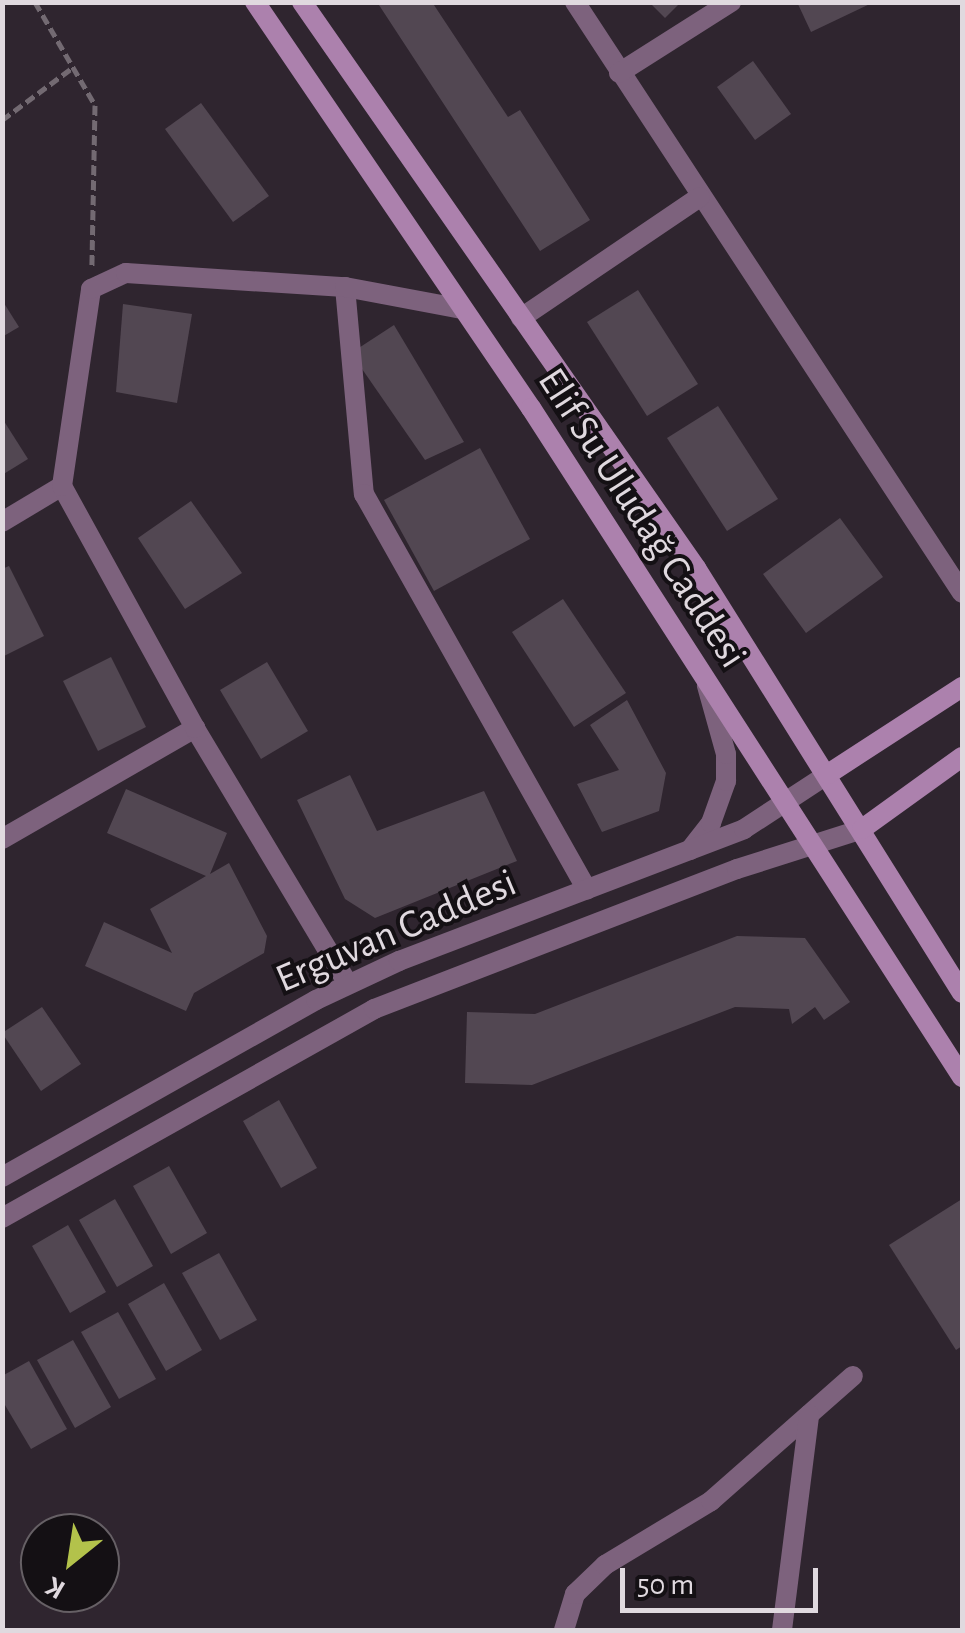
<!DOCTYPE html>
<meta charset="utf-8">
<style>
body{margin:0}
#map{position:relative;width:965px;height:1633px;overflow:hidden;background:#2f252f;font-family:"Alegreya Sans",sans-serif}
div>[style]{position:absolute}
.building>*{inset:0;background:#524752}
.path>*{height:5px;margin-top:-2.5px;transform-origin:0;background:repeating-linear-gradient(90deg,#736a72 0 10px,transparent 0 15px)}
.minor>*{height:20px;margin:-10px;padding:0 10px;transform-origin:10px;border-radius:10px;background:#7d627d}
.tertiary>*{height:20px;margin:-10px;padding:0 10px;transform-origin:10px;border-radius:10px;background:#7d627d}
.secondary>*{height:20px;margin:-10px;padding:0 10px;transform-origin:10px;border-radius:10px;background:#ac81ad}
span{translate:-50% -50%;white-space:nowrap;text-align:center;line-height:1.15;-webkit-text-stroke:8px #141014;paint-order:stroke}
.street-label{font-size:40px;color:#e0d9df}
.frame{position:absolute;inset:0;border:5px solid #e0d9df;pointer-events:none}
.north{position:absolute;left:20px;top:1513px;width:100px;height:100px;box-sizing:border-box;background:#141014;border:2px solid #666065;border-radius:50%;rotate:210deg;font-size:28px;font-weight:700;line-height:40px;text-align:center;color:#e0d9df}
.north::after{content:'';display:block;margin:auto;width:35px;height:45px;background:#b3c24b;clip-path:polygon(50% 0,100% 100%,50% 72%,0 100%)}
.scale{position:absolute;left:620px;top:1568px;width:198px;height:45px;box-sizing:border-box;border:5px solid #e0d9df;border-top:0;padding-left:12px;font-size:30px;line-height:35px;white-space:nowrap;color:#e0d9df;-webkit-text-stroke:8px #141014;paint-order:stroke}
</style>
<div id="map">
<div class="building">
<i style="clip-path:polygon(377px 2px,432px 2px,508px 117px,520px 110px,590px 220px,540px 251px)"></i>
<i style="clip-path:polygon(649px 2px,681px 2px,665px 18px)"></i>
<i style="clip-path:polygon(797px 2px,874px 2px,811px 32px)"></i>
<i style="clip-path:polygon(753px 61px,791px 114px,755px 140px,717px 87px)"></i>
<i style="clip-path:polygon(201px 103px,269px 196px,233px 222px,165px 129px)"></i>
<i style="clip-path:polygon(638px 290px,698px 384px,647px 416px,587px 322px)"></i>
<i style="clip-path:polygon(2px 300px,19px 327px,2px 337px)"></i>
<i style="clip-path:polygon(123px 304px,192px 314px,177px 403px,116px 392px)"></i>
<i style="clip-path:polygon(394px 325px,464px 442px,425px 460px,351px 353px)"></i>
<i style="clip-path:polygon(718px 406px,778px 499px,727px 531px,667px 438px)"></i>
<i style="clip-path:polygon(2px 418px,28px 459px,2px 475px)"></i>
<i style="clip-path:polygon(480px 448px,530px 539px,434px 591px,384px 500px)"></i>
<i style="clip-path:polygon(191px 501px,242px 573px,185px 609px,138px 538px)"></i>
<i style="clip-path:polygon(840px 518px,883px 577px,806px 633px,763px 574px)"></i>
<i style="clip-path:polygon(9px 566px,44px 636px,2px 657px,2px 569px)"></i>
<i style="clip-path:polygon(563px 599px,626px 693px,574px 727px,512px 632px)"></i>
<i style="clip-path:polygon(111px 657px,146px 727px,98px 751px,63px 681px)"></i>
<i style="clip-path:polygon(267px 662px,308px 731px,261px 759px,220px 690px)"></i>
<i style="clip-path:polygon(627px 700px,666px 773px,659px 811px,602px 832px,577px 784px,619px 770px,590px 725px)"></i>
<i style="clip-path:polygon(350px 775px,377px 831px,484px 791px,517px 861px,375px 918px,345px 899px,297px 800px)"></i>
<i style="clip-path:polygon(126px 789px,227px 833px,210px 874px,229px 863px,267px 936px,264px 953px,194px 993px,186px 1011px,85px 966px,104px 922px,172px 953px,150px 909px,206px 876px,107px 833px)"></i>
<i style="clip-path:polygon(737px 936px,805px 938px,850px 1002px,824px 1020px,815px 1007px,792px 1024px,789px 1009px,735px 1007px,532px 1085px,465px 1083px,467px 1012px,535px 1014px)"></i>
<i style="clip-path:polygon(42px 1007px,81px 1064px,41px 1091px,2px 1033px)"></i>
<i style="clip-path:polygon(279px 1100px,317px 1168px,281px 1188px,243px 1121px)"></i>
<i style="clip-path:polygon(169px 1166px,207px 1233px,171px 1254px,133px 1186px)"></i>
<i style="clip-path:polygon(115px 1199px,153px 1266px,117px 1287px,79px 1220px)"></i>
<i style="clip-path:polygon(962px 1199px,962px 1346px,956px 1350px,889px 1245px)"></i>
<i style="clip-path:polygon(68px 1225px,106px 1292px,70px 1313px,32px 1246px)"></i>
<i style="clip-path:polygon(219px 1253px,257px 1320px,220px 1340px,182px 1273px)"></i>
<i style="clip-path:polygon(164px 1283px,202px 1350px,166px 1371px,128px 1304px)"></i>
<i style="clip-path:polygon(118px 1312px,156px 1379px,119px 1399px,81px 1332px)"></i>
<i style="clip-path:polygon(73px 1340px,111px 1407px,75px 1428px,37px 1360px)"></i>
<i style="clip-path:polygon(29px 1361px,67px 1429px,31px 1449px,2px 1400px,2px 1376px)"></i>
</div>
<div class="path">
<i style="left:35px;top:2px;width:119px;rotate:59.8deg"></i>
<i style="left:95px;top:105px;width:161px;rotate:91.1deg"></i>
<i style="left:2px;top:120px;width:87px;rotate:-36.6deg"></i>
</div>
<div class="minor">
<i style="left:575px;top:2px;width:706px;rotate:56.78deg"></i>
<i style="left:619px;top:73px;width:133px;rotate:-32.4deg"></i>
<i style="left:345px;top:287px;width:208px;rotate:84.8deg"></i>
<i style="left:364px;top:494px;width:454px;rotate:60.6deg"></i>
<i style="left:521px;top:318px;width:216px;rotate:-34.1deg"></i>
<i style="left:2px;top:522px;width:70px;rotate:-31deg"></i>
<i style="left:2px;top:839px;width:223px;rotate:-29.9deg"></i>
<i style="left:348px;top:984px;width:298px;rotate:-120.9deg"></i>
<i style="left:195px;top:728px;width:276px;rotate:-118.8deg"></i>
<i style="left:62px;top:486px;width:199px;rotate:-81.6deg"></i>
<i style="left:91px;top:289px;width:38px;rotate:-25deg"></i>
<i style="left:126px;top:273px;width:219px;rotate:3.7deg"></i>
<i style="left:345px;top:287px;width:120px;rotate:10.6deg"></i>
<i style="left:564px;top:1630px;width:38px;rotate:-73deg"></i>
<i style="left:575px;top:1594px;width:42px;rotate:-44deg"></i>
<i style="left:605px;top:1565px;width:124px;rotate:-31.1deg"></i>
<i style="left:711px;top:1501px;width:189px;rotate:-41.4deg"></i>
<i style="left:782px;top:1630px;width:217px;rotate:-82.8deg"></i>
</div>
<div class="tertiary">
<i style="left:690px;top:850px;width:34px;rotate:-52deg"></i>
<i style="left:711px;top:823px;width:45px;rotate:-70.3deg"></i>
<i style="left:726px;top:781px;width:27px;rotate:-90deg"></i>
<i style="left:726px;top:754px;width:71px;rotate:-105.6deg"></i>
<i style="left:2px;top:1177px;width:360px;rotate:-29.4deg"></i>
<i style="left:316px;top:1000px;width:92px;rotate:-25.2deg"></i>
<i style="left:399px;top:961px;width:369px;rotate:-20.9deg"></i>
<i style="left:744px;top:829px;width:100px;rotate:-33.2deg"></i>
<i style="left:2px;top:1218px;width:427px;rotate:-29.3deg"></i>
<i style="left:374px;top:1009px;width:389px;rotate:-21.1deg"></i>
<i style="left:737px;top:869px;width:131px;rotate:-17.7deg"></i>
</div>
<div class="secondary">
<i style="left:255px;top:2px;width:491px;rotate:55.8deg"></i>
<i style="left:531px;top:408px;width:796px;rotate:57.21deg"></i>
<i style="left:302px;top:2px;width:690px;rotate:55.16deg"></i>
<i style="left:696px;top:568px;width:501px;rotate:57.96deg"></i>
<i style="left:828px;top:774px;width:160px;rotate:-33deg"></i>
<i style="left:862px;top:829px;width:123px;rotate:-35.8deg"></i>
</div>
<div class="street-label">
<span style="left:642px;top:518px;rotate:57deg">Elif Su Uludağ Caddesi</span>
<span style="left:396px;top:931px;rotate:-23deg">Erguvan Caddesi</span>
</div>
<div class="frame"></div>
<div class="north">K</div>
<div class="scale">50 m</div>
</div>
